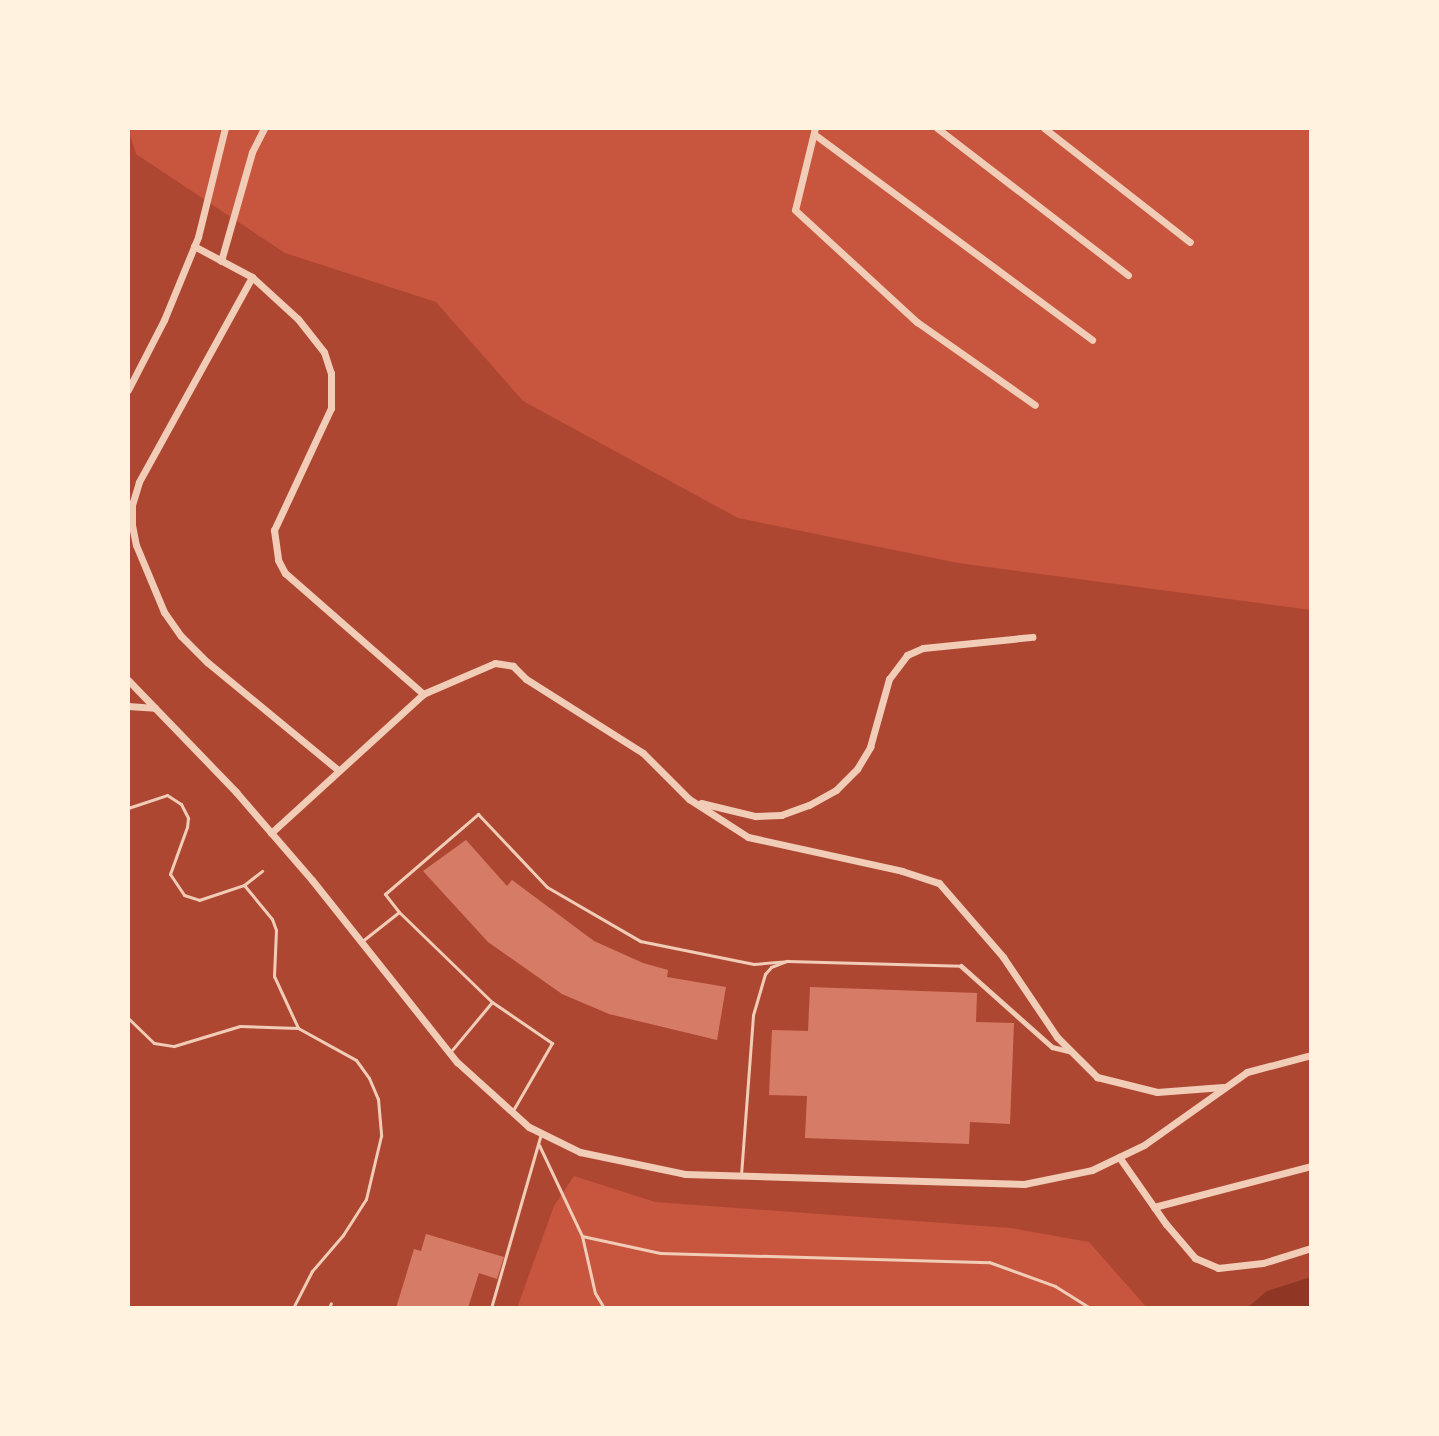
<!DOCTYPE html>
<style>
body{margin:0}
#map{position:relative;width:1439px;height:1436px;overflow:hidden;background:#c8553d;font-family:Roboto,sans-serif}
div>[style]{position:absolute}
.green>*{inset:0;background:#ae4732}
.water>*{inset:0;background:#8f3625}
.building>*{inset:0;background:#d67c66}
.service>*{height:3px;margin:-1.5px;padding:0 1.5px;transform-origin:1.5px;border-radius:1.5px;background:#f1ccb7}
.pedestrian>*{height:5px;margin:-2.5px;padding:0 2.5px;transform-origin:2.5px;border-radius:2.5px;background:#f1ccb7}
.minor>*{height:7px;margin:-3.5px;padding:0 3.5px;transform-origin:3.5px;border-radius:3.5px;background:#f1ccb7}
span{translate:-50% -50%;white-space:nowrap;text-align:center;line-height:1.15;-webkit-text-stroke:8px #fff3e0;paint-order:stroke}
.frame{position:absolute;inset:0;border:130px solid #fff3e0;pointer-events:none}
</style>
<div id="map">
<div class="green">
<i style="clip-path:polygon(128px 128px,136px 154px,285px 253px,436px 302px,523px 401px,738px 518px,958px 563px,1311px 610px,1311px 1308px,1147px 1308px,1089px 1242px,1011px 1228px,655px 1202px,574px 1176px,554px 1206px,517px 1308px,128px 1308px)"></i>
</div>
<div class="water">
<i style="clip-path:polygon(1311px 1277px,1311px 1308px,1247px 1308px,1267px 1291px)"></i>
</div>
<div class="building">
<i style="clip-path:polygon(466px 840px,507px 886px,512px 880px,594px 941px,643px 963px,668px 970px,667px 977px,726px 987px,717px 1040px,609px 1014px,562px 994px,488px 942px,423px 871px)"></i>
<i style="clip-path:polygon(810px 987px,977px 993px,976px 1022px,1014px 1023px,1010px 1124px,970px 1122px,969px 1144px,805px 1138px,807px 1096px,769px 1095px,772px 1030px,808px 1031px)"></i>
<i style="clip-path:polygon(426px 1234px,504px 1257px,497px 1279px,479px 1273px,468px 1308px,396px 1308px,414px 1249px,421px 1251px)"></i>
</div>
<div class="service">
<i style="left:128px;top:808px;width:41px;rotate:-18.4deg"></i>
<i style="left:167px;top:795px;width:17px;rotate:33deg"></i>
<i style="left:181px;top:804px;width:16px;rotate:63deg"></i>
<i style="left:188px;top:818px;width:9px;rotate:96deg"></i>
<i style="left:187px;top:827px;width:50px;rotate:109.9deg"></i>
<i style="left:170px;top:874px;width:25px;rotate:56deg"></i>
<i style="left:184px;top:895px;width:16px;rotate:18deg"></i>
<i style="left:199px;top:900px;width:47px;rotate:-18.4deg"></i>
<i style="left:244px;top:885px;width:23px;rotate:-38deg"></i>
<i style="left:244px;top:885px;width:44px;rotate:50.5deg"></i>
<i style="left:272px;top:919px;width:12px;rotate:70deg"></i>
<i style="left:276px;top:930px;width:46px;rotate:92.5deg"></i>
<i style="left:274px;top:976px;width:57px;rotate:65.2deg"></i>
<i style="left:399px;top:912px;width:129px;rotate:44.1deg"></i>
<i style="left:492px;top:1002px;width:62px;rotate:129.8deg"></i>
<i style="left:361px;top:942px;width:48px;rotate:-38.3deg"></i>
<i style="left:399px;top:912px;width:23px;rotate:-128deg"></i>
<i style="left:385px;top:894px;width:123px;rotate:-40.7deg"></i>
<i style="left:478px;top:814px;width:100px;rotate:46.6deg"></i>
<i style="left:547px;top:887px;width:108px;rotate:30.1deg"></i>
<i style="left:640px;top:941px;width:116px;rotate:11.4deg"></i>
<i style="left:754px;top:964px;width:33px;rotate:-5deg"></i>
<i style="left:492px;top:1002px;width:73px;rotate:34.3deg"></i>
<i style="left:552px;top:1043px;width:80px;rotate:120.1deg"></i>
<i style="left:128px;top:1018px;width:36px;rotate:44deg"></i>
<i style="left:154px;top:1043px;width:20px;rotate:9deg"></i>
<i style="left:174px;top:1046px;width:69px;rotate:-16.9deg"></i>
<i style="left:240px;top:1026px;width:58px;rotate:2deg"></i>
<i style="left:298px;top:1028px;width:66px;rotate:28.9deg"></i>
<i style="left:356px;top:1060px;width:22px;rotate:54deg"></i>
<i style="left:369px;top:1078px;width:23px;rotate:67deg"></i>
<i style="left:378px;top:1099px;width:37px;rotate:85deg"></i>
<i style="left:381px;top:1136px;width:65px;rotate:103.4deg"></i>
<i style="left:366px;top:1199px;width:43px;rotate:122.6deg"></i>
<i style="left:343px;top:1235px;width:48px;rotate:130.7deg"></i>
<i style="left:312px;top:1271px;width:42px;rotate:117.2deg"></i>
<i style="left:539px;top:1145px;width:101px;rotate:64.7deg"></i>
<i style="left:582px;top:1236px;width:58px;rotate:77.2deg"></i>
<i style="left:595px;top:1293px;width:17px;rotate:59deg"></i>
<i style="left:741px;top:1175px;width:160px;rotate:-85.7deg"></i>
<i style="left:753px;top:1015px;width:43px;rotate:-73.7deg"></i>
<i style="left:765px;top:974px;width:9px;rotate:-49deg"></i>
<i style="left:771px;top:967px;width:17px;rotate:-21deg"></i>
<i style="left:787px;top:961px;width:174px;rotate:1.6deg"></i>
<i style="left:582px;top:1236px;width:80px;rotate:12.3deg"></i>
<i style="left:660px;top:1253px;width:329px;rotate:1.6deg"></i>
<i style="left:989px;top:1262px;width:70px;rotate:20deg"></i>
<i style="left:1055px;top:1286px;width:41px;rotate:32.2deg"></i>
<i style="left:329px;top:1308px;width:5px;rotate:-68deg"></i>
<i style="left:491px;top:1308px;width:181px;rotate:-74deg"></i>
</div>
<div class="pedestrian">
<i style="left:961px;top:966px;width:122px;rotate:41.7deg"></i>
<i style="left:1052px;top:1047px;width:21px;rotate:14deg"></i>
</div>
<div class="minor">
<i style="left:815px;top:128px;width:84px;rotate:103.7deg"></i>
<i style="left:795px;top:210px;width:166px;rotate:42.6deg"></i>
<i style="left:917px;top:322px;width:144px;rotate:35.1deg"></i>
<i style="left:937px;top:128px;width:241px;rotate:37.6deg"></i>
<i style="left:1044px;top:128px;width:185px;rotate:38deg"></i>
<i style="left:814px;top:134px;width:346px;rotate:36.5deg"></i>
<i style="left:194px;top:246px;width:66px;rotate:28.1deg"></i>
<i style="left:252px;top:277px;width:62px;rotate:42.4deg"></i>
<i style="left:298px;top:319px;width:42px;rotate:51.8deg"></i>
<i style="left:324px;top:352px;width:22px;rotate:72deg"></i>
<i style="left:331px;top:373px;width:35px;rotate:90deg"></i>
<i style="left:331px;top:408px;width:135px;rotate:115deg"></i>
<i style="left:274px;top:530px;width:30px;rotate:82deg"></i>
<i style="left:278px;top:560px;width:15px;rotate:62deg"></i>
<i style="left:285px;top:573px;width:184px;rotate:41.2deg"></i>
<i style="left:221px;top:261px;width:113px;rotate:-74.1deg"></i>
<i style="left:252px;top:152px;width:27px;rotate:-63deg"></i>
<i style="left:252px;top:277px;width:234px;rotate:118.9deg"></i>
<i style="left:139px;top:482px;width:24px;rotate:107deg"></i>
<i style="left:132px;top:505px;width:20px;rotate:90deg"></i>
<i style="left:132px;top:525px;width:20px;rotate:79deg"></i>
<i style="left:136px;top:545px;width:73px;rotate:67.3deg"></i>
<i style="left:164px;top:612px;width:29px;rotate:55deg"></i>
<i style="left:181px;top:636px;width:37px;rotate:45deg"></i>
<i style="left:207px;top:662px;width:171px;rotate:39.5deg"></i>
<i style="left:128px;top:390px;width:79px;rotate:-62.8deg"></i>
<i style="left:164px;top:320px;width:90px;rotate:-67.7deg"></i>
<i style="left:198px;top:237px;width:112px;rotate:-76.1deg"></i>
<i style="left:128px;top:680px;width:156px;rotate:46deg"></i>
<i style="left:236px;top:792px;width:116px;rotate:49.2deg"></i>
<i style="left:312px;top:880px;width:233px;rotate:51.5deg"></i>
<i style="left:457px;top:1062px;width:97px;rotate:42.1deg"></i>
<i style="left:529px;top:1127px;width:57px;rotate:26.1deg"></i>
<i style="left:580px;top:1152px;width:107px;rotate:11.8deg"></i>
<i style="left:685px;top:1174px;width:339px;rotate:1.7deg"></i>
<i style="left:1024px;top:1184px;width:69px;rotate:-11.6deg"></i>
<i style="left:1092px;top:1170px;width:58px;rotate:-25.7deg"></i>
<i style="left:1144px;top:1145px;width:126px;rotate:-35.3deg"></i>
<i style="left:1247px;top:1072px;width:66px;rotate:-14.9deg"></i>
<i style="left:128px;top:706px;width:27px;rotate:4deg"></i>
<i style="left:701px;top:803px;width:56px;rotate:13.5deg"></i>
<i style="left:755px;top:816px;width:26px;rotate:-2deg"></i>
<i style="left:781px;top:815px;width:30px;rotate:-20deg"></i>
<i style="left:809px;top:805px;width:31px;rotate:-29deg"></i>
<i style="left:836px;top:790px;width:30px;rotate:-45deg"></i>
<i style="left:857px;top:769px;width:26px;rotate:-59deg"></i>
<i style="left:870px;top:747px;width:71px;rotate:-74.4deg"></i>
<i style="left:889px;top:679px;width:30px;rotate:-53deg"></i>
<i style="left:907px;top:655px;width:17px;rotate:-24deg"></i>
<i style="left:923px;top:648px;width:110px;rotate:-5.8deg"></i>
<i style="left:271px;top:833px;width:206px;rotate:-42.4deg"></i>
<i style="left:423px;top:694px;width:78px;rotate:-23.3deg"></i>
<i style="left:495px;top:663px;width:18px;rotate:9deg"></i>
<i style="left:513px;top:666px;width:18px;rotate:45deg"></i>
<i style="left:526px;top:679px;width:138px;rotate:32.3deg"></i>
<i style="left:643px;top:753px;width:65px;rotate:45deg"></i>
<i style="left:689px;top:799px;width:70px;rotate:32.8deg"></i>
<i style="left:748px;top:837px;width:158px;rotate:12.4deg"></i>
<i style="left:902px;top:871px;width:39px;rotate:18deg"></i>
<i style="left:939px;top:883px;width:98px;rotate:49.1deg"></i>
<i style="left:1003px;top:957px;width:97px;rotate:56deg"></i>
<i style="left:1057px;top:1037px;width:57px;rotate:45deg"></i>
<i style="left:1097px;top:1077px;width:62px;rotate:14deg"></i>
<i style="left:1157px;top:1092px;width:66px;rotate:-4.3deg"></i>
<i style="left:1119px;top:1157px;width:82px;rotate:55deg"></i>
<i style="left:1166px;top:1224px;width:45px;rotate:49.5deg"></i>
<i style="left:1195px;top:1258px;width:25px;rotate:23deg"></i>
<i style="left:1218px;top:1268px;width:45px;rotate:-6.3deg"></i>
<i style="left:1263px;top:1263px;width:50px;rotate:-17.4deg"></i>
<i style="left:1154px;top:1207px;width:162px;rotate:-14.6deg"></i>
</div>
<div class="frame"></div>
</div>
